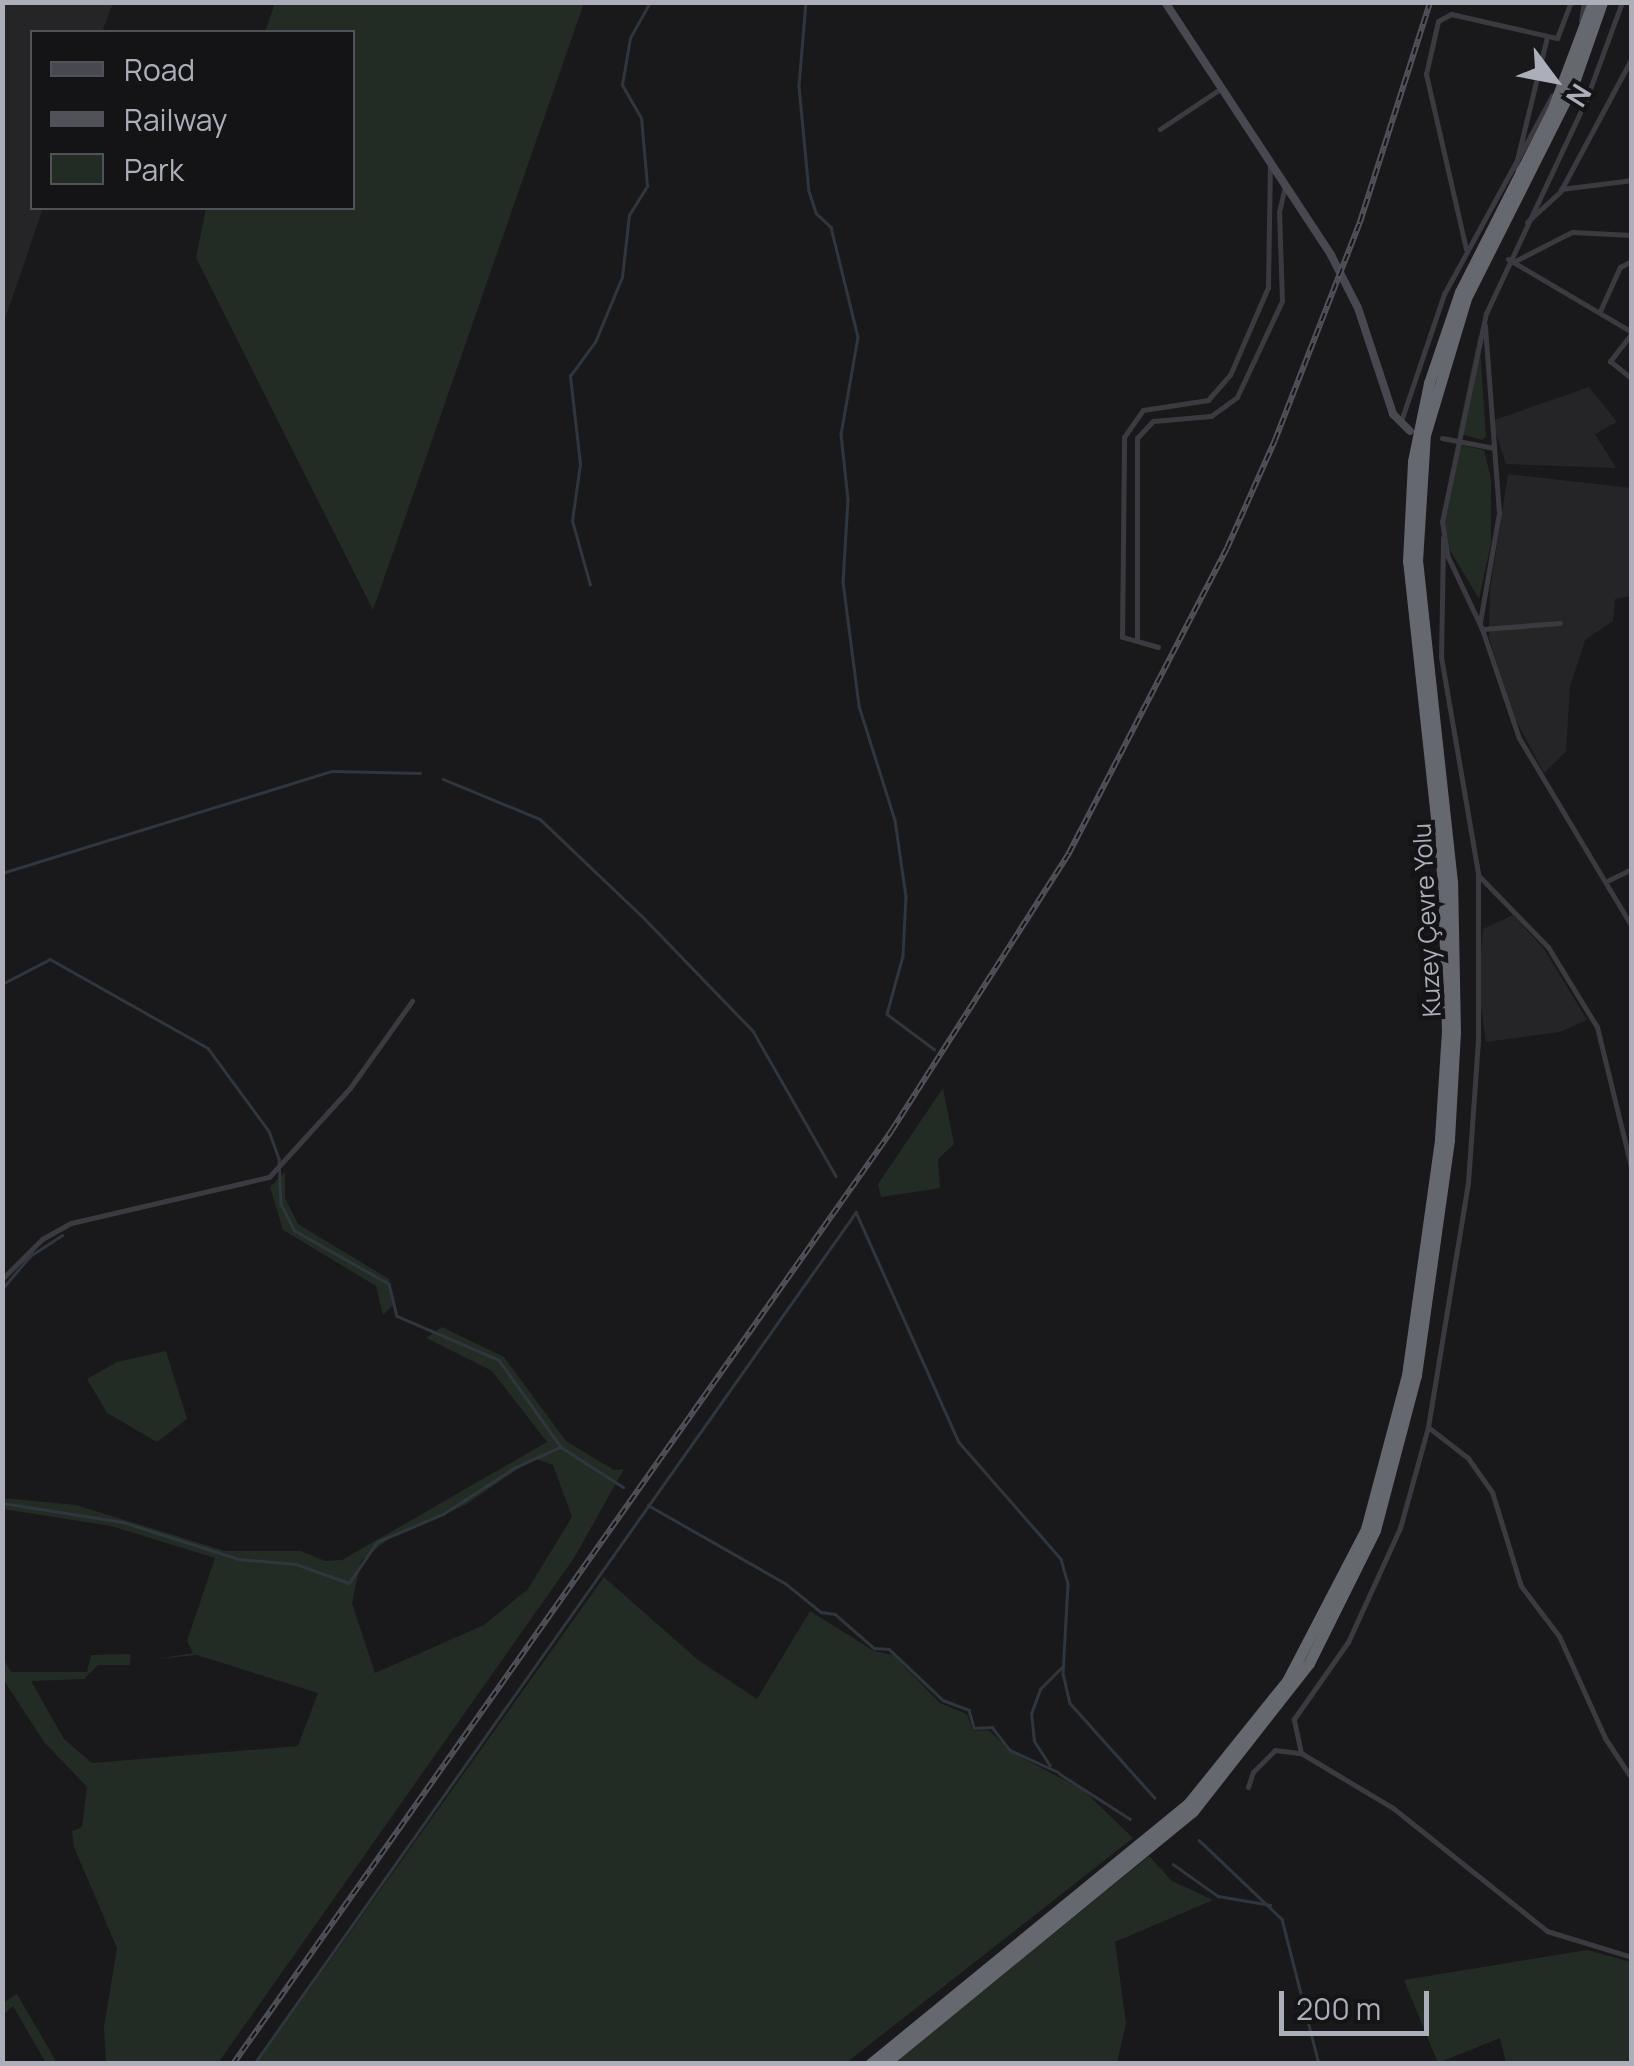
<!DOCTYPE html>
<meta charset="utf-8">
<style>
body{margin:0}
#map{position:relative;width:1634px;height:2066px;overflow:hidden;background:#19191b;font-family:Manrope,sans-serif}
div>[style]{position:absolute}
.built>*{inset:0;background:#252528}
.green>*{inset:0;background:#232b25}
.stream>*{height:2.5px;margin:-1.25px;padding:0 1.25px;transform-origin:1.25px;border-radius:1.25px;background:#2f363e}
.street>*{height:5px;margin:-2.5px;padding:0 2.5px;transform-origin:2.5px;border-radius:2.5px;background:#3a3a40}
.secondary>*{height:8px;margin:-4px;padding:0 4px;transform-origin:4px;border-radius:4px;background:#484950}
.highway>*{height:11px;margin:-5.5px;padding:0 5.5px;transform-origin:5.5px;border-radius:5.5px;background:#666870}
.rail>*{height:6px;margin-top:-3px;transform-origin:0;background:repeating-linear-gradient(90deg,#141416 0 8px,#515259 0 16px);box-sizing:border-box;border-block:2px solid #515259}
span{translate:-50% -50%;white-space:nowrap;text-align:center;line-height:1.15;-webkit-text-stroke:9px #141416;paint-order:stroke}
.street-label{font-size:25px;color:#acafba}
.frame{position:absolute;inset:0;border:5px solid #acafba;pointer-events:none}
.legend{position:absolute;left:30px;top:30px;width:325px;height:180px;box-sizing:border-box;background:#141416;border:2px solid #515258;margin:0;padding:12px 18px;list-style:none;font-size:30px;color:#acafba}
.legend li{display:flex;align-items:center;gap:20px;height:50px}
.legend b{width:50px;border:2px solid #515258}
.north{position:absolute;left:1504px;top:30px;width:100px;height:100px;-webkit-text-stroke:8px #141416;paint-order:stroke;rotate:122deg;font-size:28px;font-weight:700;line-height:40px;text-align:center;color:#acafba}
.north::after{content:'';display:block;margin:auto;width:35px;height:45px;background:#acafba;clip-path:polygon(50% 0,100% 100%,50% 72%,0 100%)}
.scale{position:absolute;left:1279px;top:1991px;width:150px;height:45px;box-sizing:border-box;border:5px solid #acafba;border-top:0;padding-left:12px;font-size:30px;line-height:35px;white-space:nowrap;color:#acafba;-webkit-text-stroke:8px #141416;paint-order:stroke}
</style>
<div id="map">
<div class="built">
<i style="clip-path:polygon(3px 2px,113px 3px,102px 32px,32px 32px,32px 208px,43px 208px,3px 325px)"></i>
<i style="clip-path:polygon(1589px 387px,1617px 422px,1595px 434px,1616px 468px,1506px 464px,1492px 421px)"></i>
<i style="clip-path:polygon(1508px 474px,1631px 488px,1631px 596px,1615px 599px,1613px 621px,1585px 640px,1570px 687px,1566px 751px,1544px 773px,1512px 713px,1489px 638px,1490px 590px)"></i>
<i style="clip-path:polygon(1513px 915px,1544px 949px,1587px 1020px,1560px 1032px,1486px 1042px,1478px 985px,1483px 929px)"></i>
</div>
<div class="green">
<i style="clip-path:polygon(275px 3px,584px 3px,373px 610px,196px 258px,206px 208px,352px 208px,352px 32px,265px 32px)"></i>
<i style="clip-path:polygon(1479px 333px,1486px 437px,1482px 440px,1458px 433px)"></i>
<i style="clip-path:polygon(1461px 445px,1484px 450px,1491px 479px,1491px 543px,1479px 599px,1450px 550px,1444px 519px)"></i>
<i style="clip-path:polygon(943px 1088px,954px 1144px,938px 1159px,940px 1188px,881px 1197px,878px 1184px)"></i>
<i style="clip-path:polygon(285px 1172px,285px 1198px,298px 1224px,389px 1279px,395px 1303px,383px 1315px,376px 1286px,283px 1230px,270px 1187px)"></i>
<i style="clip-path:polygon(evenodd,442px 1327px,504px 1357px,566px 1441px,614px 1470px,624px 1469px,574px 1558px,218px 2063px,106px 2063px,104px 2027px,117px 1948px,74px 1847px,72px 1831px,82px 1827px,87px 1787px,44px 1742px,3px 1679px,3px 1658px,11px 1672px,87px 1672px,91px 1655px,131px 1654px,130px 1665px,98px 1665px,84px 1679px,31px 1681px,64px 1739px,92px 1763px,298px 1746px,318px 1693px,197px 1655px,158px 1659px,193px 1653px,187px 1641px,215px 1558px,111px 1526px,3px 1509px,3px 1498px,76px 1505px,225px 1551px,301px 1551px,325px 1561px,342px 1560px,547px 1442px,492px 1371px,426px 1338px,442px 1327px,534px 1458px,553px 1465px,572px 1517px,528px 1589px,484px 1625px,375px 1673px,352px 1603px,361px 1561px,391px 1537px,465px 1505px,534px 1458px)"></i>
<i style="clip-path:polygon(166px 1351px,187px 1419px,157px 1442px,107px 1413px,87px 1379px,117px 1362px)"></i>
<i style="clip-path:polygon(604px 1577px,698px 1660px,757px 1699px,810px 1611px,874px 1651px,893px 1655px,940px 1703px,967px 1714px,973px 1731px,989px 1730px,1010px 1751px,1083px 1790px,1133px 1838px,846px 2063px,257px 2063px)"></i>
<i style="clip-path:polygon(1149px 1856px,1172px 1881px,1213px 1900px,1115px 1942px,1126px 2023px,1117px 2063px,894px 2063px)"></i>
<i style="clip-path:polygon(1587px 1950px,1631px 1962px,1631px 2063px,1506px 2063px,1500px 2038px,1438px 2063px,1404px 1980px)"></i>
<i style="clip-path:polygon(17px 1994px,57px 2063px,46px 2063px,13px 2006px,3px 2015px,3px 2003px)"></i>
</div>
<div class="stream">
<i style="left:806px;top:2px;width:84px;rotate:94.8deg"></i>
<i style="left:799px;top:86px;width:105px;rotate:84.6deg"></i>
<i style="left:809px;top:191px;width:23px;rotate:72deg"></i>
<i style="left:816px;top:213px;width:21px;rotate:43deg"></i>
<i style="left:831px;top:227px;width:113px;rotate:76.2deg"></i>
<i style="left:858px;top:337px;width:98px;rotate:99.9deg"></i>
<i style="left:841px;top:434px;width:65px;rotate:83.9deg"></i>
<i style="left:848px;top:499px;width:83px;rotate:93.4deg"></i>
<i style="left:843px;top:582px;width:125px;rotate:82.6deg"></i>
<i style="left:859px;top:706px;width:120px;rotate:72.5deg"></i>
<i style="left:895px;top:820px;width:77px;rotate:81.8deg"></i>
<i style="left:906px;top:896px;width:60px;rotate:92.9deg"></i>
<i style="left:903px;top:956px;width:60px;rotate:105.4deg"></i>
<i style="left:887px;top:1014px;width:59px;rotate:36.7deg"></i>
<i style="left:590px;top:585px;width:66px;rotate:-105.7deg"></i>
<i style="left:572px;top:521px;width:58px;rotate:-82deg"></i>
<i style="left:580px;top:464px;width:89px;rotate:-96.5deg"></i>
<i style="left:570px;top:376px;width:42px;rotate:-53.7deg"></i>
<i style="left:595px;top:342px;width:70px;rotate:-67.4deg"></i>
<i style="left:622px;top:277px;width:62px;rotate:-83.6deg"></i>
<i style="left:629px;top:215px;width:34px;rotate:-58deg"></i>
<i style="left:647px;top:186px;width:68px;rotate:-95deg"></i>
<i style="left:641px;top:118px;width:38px;rotate:-120deg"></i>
<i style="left:622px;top:85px;width:48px;rotate:-80.3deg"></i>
<i style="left:630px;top:38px;width:41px;rotate:-60.9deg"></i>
<i style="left:443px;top:779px;width:105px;rotate:22.4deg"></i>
<i style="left:540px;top:819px;width:145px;rotate:43.6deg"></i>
<i style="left:645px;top:919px;width:156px;rotate:46deg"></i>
<i style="left:753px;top:1031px;width:167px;rotate:60.2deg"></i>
<i style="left:2px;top:873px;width:345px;rotate:-17.2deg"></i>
<i style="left:332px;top:771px;width:88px;rotate:1.3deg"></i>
<i style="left:2px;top:984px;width:54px;rotate:-27.5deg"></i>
<i style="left:50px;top:959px;width:181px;rotate:29.4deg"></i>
<i style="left:208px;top:1048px;width:103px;rotate:53.7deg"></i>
<i style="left:269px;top:1131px;width:30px;rotate:70deg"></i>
<i style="left:279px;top:1159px;width:45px;rotate:87.5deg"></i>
<i style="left:281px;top:1204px;width:29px;rotate:63deg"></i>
<i style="left:294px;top:1230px;width:109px;rotate:29.6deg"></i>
<i style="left:389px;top:1284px;width:33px;rotate:76deg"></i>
<i style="left:397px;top:1316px;width:111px;rotate:23.3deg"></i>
<i style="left:499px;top:1360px;width:107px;rotate:54.5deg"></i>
<i style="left:561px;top:1447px;width:74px;rotate:32.8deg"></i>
<i style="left:2px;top:1289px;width:43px;rotate:-49.7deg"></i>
<i style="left:30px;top:1256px;width:38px;rotate:-33deg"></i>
<i style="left:2px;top:1503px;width:122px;rotate:8.9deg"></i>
<i style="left:123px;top:1522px;width:122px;rotate:17.7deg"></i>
<i style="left:239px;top:1559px;width:57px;rotate:5deg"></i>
<i style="left:296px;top:1564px;width:56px;rotate:19.7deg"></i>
<i style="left:349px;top:1583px;width:50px;rotate:-55.7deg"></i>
<i style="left:377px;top:1542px;width:72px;rotate:-23deg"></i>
<i style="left:443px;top:1514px;width:85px;rotate:-32.9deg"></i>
<i style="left:514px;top:1468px;width:51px;rotate:-24.5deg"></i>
<i style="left:648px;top:1505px;width:158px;rotate:29.7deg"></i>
<i style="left:785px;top:1583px;width:46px;rotate:38.9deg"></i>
<i style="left:821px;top:1612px;width:14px;rotate:8deg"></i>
<i style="left:835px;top:1614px;width:52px;rotate:41.1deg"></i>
<i style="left:874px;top:1648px;width:15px;rotate:4deg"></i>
<i style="left:889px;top:1649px;width:74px;rotate:43.4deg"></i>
<i style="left:943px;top:1700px;width:28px;rotate:21deg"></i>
<i style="left:969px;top:1710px;width:19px;rotate:74deg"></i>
<i style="left:974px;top:1728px;width:18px;rotate:-3deg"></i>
<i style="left:992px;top:1727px;width:29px;rotate:52deg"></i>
<i style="left:1010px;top:1750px;width:53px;rotate:24.6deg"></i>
<i style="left:1050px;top:1766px;width:30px;rotate:-123deg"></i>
<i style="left:1034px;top:1741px;width:27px;rotate:-96deg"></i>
<i style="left:1031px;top:1714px;width:27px;rotate:-70deg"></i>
<i style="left:1040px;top:1689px;width:33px;rotate:-45deg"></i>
<i style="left:1060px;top:1774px;width:83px;rotate:32.7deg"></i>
<i style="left:1199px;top:1840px;width:115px;rotate:43.6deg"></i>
<i style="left:1282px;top:1919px;width:150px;rotate:75.7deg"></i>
<i style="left:1173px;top:1864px;width:55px;rotate:35.4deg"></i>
<i style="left:1218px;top:1896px;width:53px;rotate:9.8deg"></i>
<i style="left:254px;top:2064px;width:1043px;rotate:-54.76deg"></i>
<i style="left:856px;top:1212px;width:252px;rotate:65.9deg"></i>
<i style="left:959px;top:1442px;width:155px;rotate:48.9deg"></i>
<i style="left:1061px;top:1559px;width:26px;rotate:74deg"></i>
<i style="left:1068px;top:1584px;width:89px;rotate:93.2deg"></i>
<i style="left:1063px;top:1673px;width:31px;rotate:77deg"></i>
<i style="left:1070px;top:1703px;width:127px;rotate:48.2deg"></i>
</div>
<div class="street">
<i style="left:1622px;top:2px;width:104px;rotate:110.2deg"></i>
<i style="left:1586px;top:100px;width:235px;rotate:115.1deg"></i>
<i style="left:1486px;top:313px;width:213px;rotate:101.9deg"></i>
<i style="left:1442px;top:521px;width:36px;rotate:81deg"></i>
<i style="left:1448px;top:557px;width:80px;rotate:64.7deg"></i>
<i style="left:1482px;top:629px;width:115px;rotate:71.3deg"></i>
<i style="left:1519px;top:738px;width:220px;rotate:59.1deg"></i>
<i style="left:1581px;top:21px;width:19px;rotate:-81deg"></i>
<i style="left:1160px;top:129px;width:72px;rotate:-33.7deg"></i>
<i style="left:1515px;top:168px;width:135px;rotate:-76.3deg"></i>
<i style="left:1561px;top:189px;width:72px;rotate:-7.2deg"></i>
<i style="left:1527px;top:222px;width:45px;rotate:-42.3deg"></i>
<i style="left:1560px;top:192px;width:152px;rotate:-61.8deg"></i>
<i style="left:1466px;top:249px;width:180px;rotate:-102.9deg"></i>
<i style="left:1426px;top:74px;width:54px;rotate:-77.2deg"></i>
<i style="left:1438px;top:21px;width:15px;rotate:-28deg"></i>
<i style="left:1451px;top:14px;width:109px;rotate:12.8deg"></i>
<i style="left:1557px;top:38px;width:39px;rotate:-69deg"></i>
<i style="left:1508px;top:259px;width:144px;rotate:30.5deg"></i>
<i style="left:1513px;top:262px;width:66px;rotate:-27deg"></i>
<i style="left:1572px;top:232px;width:60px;rotate:2.9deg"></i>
<i style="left:1600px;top:311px;width:48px;rotate:-65.6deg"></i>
<i style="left:1620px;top:267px;width:13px;rotate:-27deg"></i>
<i style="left:1632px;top:333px;width:36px;rotate:128deg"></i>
<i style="left:1610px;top:361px;width:28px;rotate:39deg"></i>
<i style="left:1401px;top:421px;width:134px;rotate:-71.3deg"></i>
<i style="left:1444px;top:294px;width:226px;rotate:-61.4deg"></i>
<i style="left:1442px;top:438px;width:53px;rotate:10.9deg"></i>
<i style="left:1480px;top:622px;width:111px;rotate:-80.1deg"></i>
<i style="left:1499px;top:513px;width:188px;rotate:-94.3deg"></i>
<i style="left:1483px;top:629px;width:77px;rotate:-4.5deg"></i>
<i style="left:1137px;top:641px;width:203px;rotate:-90deg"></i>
<i style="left:1137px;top:438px;width:23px;rotate:-47deg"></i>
<i style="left:1153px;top:421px;width:58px;rotate:-4.9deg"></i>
<i style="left:1211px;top:416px;width:32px;rotate:-36deg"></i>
<i style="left:1237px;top:397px;width:106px;rotate:-64.9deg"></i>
<i style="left:1282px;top:301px;width:89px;rotate:-91.9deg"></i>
<i style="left:1279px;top:212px;width:27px;rotate:-77deg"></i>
<i style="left:1158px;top:647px;width:37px;rotate:-164deg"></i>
<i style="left:1122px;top:637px;width:200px;rotate:-89.4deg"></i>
<i style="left:1124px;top:437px;width:33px;rotate:-55deg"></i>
<i style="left:1143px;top:410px;width:66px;rotate:-8.7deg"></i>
<i style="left:1208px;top:400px;width:33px;rotate:-49deg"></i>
<i style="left:1230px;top:375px;width:96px;rotate:-66.6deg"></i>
<i style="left:1268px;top:287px;width:122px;rotate:-89.1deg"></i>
<i style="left:1479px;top:876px;width:99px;rotate:45.8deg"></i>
<i style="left:1548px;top:947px;width:94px;rotate:58.5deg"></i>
<i style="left:1597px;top:1027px;width:148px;rotate:76.3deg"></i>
<i style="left:1609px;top:880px;width:25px;rotate:-26deg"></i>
<i style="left:2px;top:1279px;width:57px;rotate:-45deg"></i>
<i style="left:42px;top:1239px;width:33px;rotate:-29deg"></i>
<i style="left:71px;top:1223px;width:203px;rotate:-13.1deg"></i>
<i style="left:269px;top:1177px;width:120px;rotate:-47.7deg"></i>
<i style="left:350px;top:1088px;width:107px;rotate:-54.5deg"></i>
<i style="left:1428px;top:1427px;width:51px;rotate:37.8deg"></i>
<i style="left:1468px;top:1458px;width:42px;rotate:54.8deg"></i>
<i style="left:1492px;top:1492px;width:98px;rotate:72.9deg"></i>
<i style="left:1521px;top:1586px;width:63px;rotate:52.8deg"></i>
<i style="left:1559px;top:1636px;width:112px;rotate:65.7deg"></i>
<i style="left:1605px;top:1738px;width:49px;rotate:56.6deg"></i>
<i style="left:1301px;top:1753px;width:35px;rotate:-102deg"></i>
<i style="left:1294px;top:1719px;width:94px;rotate:-55deg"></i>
<i style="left:1348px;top:1642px;width:125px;rotate:-65.5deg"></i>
<i style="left:1400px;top:1528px;width:105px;rotate:-74.5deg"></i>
<i style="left:1428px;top:1427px;width:247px;rotate:-80.7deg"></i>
<i style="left:1468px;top:1183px;width:143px;rotate:-86deg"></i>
<i style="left:1478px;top:1040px;width:167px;rotate:-90deg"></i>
<i style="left:1478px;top:873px;width:219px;rotate:-99.7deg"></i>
<i style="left:1441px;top:657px;width:120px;rotate:-89deg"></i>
<i style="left:1248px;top:1787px;width:16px;rotate:-72deg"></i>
<i style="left:1253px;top:1772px;width:31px;rotate:-45deg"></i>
<i style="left:1275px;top:1750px;width:26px;rotate:7deg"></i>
<i style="left:1301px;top:1753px;width:107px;rotate:30.9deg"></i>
<i style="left:1393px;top:1808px;width:197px;rotate:38.6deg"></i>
<i style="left:1547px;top:1931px;width:89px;rotate:17deg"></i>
</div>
<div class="secondary">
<i style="left:1165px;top:2px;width:303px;rotate:56.7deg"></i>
<i style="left:1331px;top:255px;width:59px;rotate:63deg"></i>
<i style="left:1358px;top:308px;width:112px;rotate:71.7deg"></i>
<i style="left:1393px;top:414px;width:24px;rotate:45deg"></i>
</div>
<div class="highway">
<i style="left:870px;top:2064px;width:411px;rotate:-39.3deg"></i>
<i style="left:1188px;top:1804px;width:158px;rotate:-51.2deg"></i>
<i style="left:1287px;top:1681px;width:171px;rotate:-62.5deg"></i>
<i style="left:1366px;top:1529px;width:159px;rotate:-75.1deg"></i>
<i style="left:1407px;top:1375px;width:238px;rotate:-82deg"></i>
<i style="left:1440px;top:1139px;width:108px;rotate:-86.3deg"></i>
<i style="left:1447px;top:1031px;width:149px;rotate:-91.5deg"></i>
<i style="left:1443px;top:882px;width:323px;rotate:-96.2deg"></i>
<i style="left:1408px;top:561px;width:100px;rotate:-87.1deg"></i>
<i style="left:1413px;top:461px;width:80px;rotate:-78.4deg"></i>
<i style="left:1429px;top:383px;width:96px;rotate:-71.2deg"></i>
<i style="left:1460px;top:292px;width:203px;rotate:-63.1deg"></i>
<i style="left:1552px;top:111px;width:116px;rotate:-69.4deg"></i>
<i style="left:884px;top:2064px;width:399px;rotate:-39.3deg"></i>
<i style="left:1193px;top:1811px;width:188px;rotate:-51.9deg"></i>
<i style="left:1309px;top:1663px;width:148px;rotate:-63.6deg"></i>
<i style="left:1375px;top:1530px;width:160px;rotate:-75.2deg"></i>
<i style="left:1416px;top:1375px;width:238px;rotate:-82deg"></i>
<i style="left:1449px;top:1139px;width:106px;rotate:-86.8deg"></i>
<i style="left:1455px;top:1033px;width:151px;rotate:-91.1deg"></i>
<i style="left:1452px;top:882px;width:323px;rotate:-96.2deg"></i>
<i style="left:1417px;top:561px;width:126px;rotate:-86.4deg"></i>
<i style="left:1425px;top:435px;width:143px;rotate:-73.3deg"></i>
<i style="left:1466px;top:298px;width:238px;rotate:-63.3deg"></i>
<i style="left:1573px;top:85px;width:88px;rotate:-70.7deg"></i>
</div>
<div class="rail">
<i style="left:233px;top:2064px;width:1143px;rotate:-54.79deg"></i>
<i style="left:892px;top:1130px;width:329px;rotate:-57.4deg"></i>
<i style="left:1069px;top:853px;width:343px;rotate:-62.6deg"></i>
<i style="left:1227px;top:548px;width:118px;rotate:-66deg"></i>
<i style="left:1275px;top:440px;width:234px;rotate:-68.7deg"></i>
<i style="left:1360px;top:222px;width:231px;rotate:-72.3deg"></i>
</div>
<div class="street-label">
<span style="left:1427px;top:920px;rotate:-93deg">Kuzey Çevre Yolu</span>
</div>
<div class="frame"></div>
<ul class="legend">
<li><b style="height:12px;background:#484950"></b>Road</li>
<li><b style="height:12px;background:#515259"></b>Railway</li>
<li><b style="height:28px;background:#232b25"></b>Park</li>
</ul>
<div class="north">N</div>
<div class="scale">200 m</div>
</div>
